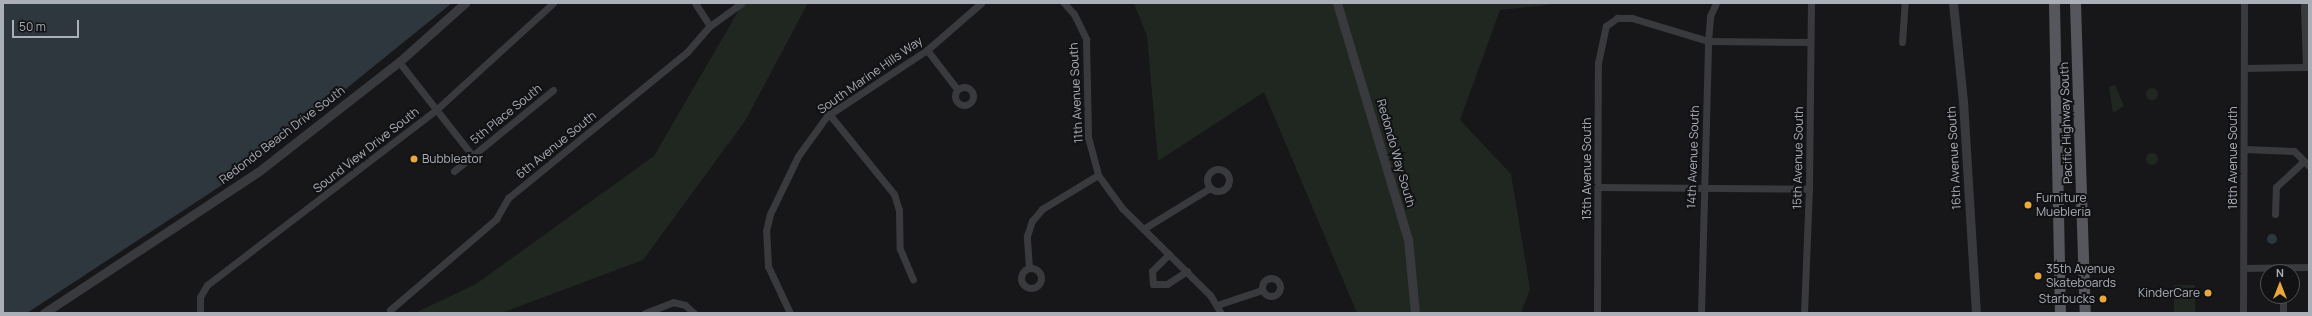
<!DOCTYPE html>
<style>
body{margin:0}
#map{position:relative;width:2312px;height:316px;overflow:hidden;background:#171719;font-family:Manrope,sans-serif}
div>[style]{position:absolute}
.green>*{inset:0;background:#202720}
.round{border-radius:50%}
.water>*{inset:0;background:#2e373d}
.minor>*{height:7px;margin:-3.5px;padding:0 3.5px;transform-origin:3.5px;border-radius:3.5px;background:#393a3e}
.minor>.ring{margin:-3.5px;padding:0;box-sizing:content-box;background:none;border:7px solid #393a3e;border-radius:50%}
.tertiary>*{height:9px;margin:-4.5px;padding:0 4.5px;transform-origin:4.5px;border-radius:4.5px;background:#393a3e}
.primary>*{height:11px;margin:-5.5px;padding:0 5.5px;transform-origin:5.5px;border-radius:5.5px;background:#55575d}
.dots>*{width:11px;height:11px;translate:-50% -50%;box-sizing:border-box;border:2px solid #121214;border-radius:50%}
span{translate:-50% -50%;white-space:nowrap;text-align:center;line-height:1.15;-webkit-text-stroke:4px #121214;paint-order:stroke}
.street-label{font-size:12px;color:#aaafb8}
.poi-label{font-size:12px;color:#aaafb8}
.left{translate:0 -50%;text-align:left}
.right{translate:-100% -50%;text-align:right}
.frame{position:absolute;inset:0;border:4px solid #aaafb8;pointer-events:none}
.north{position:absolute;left:2260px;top:264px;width:40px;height:40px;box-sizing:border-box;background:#121214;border:1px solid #4f5156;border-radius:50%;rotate:0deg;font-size:11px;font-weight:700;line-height:16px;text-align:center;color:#aaafb8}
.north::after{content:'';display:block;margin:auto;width:14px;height:18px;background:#e9a740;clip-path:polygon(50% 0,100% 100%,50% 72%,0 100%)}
.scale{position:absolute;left:12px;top:20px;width:67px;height:18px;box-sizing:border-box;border:2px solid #aaafb8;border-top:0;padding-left:5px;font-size:12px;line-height:14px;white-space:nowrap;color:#aaafb8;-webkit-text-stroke:3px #121214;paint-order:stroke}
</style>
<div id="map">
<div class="green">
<i style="clip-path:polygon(743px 3px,808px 3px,745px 121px,643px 260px,501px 313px,415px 313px,476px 284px,654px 156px)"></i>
<i style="clip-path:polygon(1134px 3px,1565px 3px,1500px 10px,1460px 120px,1511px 174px,1530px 289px,1521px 313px,1357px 313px,1264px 92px,1158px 161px,1147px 36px)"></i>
<i style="clip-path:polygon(2115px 85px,2124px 106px,2113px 113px,2109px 87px)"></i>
<i class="round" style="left:2146px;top:88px;width:12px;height:12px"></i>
<i class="round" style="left:2146px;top:153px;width:12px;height:12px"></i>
<i style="clip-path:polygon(2174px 285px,2195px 285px,2195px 313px,2174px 313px)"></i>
</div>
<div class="water">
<i style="clip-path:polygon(3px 3px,452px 3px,248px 168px,27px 313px,3px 313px)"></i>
<i class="round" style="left:2267px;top:234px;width:10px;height:10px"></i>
</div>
<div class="minor">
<i style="left:695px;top:3px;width:27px;rotate:57deg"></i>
<i style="left:1064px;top:3px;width:15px;rotate:48deg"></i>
<i style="left:1074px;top:14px;width:28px;rotate:64deg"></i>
<i style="left:1086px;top:39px;width:98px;rotate:88.8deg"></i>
<i style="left:1088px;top:137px;width:39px;rotate:75deg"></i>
<i style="left:1098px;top:175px;width:41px;rotate:54deg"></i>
<i style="left:1122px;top:208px;width:124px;rotate:44.7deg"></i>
<i style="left:1210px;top:295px;width:21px;rotate:59deg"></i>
<i style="left:1902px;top:42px;width:39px;rotate:-86deg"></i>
<i style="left:927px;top:50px;width:49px;rotate:52.4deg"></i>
<i style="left:399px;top:62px;width:118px;rotate:51.9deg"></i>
<i style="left:2306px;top:67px;width:61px;rotate:-91.9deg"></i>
<i style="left:2304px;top:6px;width:5px"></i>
<i style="left:2244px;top:68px;width:65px;rotate:-0.9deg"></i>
<i class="ring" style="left:955px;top:87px;width:11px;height:11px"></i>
<i style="left:829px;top:114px;width:103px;rotate:50.9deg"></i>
<i style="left:894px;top:194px;width:17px;rotate:73deg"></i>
<i style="left:899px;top:210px;width:39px;rotate:89deg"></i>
<i style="left:900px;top:249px;width:33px;rotate:67deg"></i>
<i style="left:2244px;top:149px;width:50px;rotate:2.3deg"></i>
<i style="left:2294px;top:151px;width:21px;rotate:45deg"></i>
<i class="ring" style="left:1207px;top:169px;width:15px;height:15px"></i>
<i style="left:454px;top:171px;width:128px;rotate:-39.3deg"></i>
<i style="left:1598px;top:187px;width:211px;rotate:0.5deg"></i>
<i style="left:2275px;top:214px;width:27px;rotate:-88deg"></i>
<i style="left:2276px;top:187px;width:38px;rotate:-43deg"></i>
<i style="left:1143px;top:229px;width:79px;rotate:-31.5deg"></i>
<i style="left:1169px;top:254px;width:24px;rotate:135deg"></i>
<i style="left:1152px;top:271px;width:13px;rotate:86deg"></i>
<i style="left:1153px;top:284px;width:14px"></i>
<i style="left:1167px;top:284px;width:24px;rotate:-33deg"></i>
<i style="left:1029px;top:268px;width:32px;rotate:-94deg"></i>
<i style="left:1027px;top:236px;width:16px;rotate:-72deg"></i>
<i style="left:1032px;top:221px;width:16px;rotate:-50deg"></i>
<i style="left:1042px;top:209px;width:66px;rotate:-31.3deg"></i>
<i style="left:2244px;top:268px;width:65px;rotate:-0.9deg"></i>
<i class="ring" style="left:1021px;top:268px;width:13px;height:13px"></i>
<i class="ring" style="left:1262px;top:278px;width:11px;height:11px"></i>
<i style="left:2283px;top:296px;width:17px;rotate:90deg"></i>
<i style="left:1217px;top:305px;width:47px;rotate:-18.4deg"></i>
<i style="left:390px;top:310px;width:140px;rotate:-40.6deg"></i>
<i style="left:496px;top:219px;width:24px;rotate:-60deg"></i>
<i style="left:508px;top:198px;width:231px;rotate:-39.2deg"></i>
<i style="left:687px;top:52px;width:35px;rotate:-49deg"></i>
<i style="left:710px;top:26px;width:39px;rotate:-36deg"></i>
<i style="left:200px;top:313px;width:16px;rotate:-90deg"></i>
<i style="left:200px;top:297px;width:14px;rotate:-60deg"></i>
<i style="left:207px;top:285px;width:290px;rotate:-37.4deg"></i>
<i style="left:437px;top:109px;width:157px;rotate:-42.4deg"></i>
<i style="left:645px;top:313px;width:30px;rotate:-21deg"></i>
<i style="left:673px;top:302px;width:12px;rotate:14deg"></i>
<i style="left:685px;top:305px;width:12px;rotate:42deg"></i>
<i style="left:790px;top:313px;width:52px;rotate:-115.1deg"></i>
<i style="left:768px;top:266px;width:35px;rotate:-93deg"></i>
<i style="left:766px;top:231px;width:17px;rotate:-77deg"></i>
<i style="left:770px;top:214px;width:64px;rotate:-64.2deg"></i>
<i style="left:798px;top:156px;width:49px;rotate:-54.1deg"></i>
<i style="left:827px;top:116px;width:120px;rotate:-33.4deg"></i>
<i style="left:927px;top:50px;width:72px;rotate:-41deg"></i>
<i style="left:1597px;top:313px;width:250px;rotate:-89.8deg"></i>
<i style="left:1598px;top:63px;width:38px;rotate:-78deg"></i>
<i style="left:1606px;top:26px;width:14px;rotate:-36deg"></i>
<i style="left:1617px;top:18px;width:15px"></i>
<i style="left:1632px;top:18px;width:79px;rotate:16.8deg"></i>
<i style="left:1708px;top:41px;width:102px;rotate:0.6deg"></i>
<i style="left:1701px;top:313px;width:272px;rotate:-88.5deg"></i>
<i style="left:1708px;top:41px;width:25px;rotate:-85deg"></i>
<i style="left:1710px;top:16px;width:14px;rotate:-65deg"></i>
<i style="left:1804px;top:313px;width:124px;rotate:-87.7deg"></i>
<i style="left:1809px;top:189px;width:186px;rotate:-89.4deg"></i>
<i style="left:2243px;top:313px;width:310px;rotate:-89.8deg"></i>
</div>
<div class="tertiary">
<i style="left:1337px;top:3px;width:246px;rotate:73.3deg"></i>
<i style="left:1408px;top:239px;width:74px;rotate:84.6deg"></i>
<i style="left:1953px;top:3px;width:99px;rotate:84.2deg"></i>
<i style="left:1963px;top:101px;width:212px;rotate:86.5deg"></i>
<i style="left:44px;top:313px;width:256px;rotate:-33.4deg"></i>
<i style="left:258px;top:172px;width:179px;rotate:-38deg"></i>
<i style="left:399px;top:62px;width:89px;rotate:-41.8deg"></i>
</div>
<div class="primary">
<i style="left:2054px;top:3px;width:310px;rotate:88.9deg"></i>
<i style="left:2075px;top:3px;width:310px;rotate:88.2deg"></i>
</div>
<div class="dots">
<i style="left:414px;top:159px;background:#e9a740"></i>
<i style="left:2028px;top:205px;background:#e9a740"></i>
<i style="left:2038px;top:276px;background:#e9a740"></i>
<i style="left:2208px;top:293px;background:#e9a740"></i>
<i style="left:2103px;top:299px;background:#e9a740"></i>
</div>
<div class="street-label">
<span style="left:870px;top:75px;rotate:-35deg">South Marine Hills Way</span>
<span style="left:1076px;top:93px;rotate:-93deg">11th Avenue South</span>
<span style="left:506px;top:114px;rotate:-39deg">5th Place South</span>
<span style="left:2066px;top:123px;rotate:-92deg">Pacific Highway South</span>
<span style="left:282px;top:135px;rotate:-37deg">Redondo Beach Drive South</span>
<span style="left:556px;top:145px;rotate:-39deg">6th Avenue South</span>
<span style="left:366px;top:150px;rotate:-38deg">Sound View Drive South</span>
<span style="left:1396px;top:153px;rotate:74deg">Redondo Way South</span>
<span style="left:1693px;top:157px;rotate:-88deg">14th Avenue South</span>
<span style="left:1798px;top:158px;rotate:-89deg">15th Avenue South</span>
<span style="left:1954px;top:158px;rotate:-93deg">16th Avenue South</span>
<span style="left:2233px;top:158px;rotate:-90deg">18th Avenue South</span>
<span style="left:1587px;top:169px;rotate:-90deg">13th Avenue South</span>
</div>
<div class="poi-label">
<span class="left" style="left:422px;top:159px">Bubbleator</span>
<span class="left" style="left:2036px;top:205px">Furniture<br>Muebleria</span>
<span class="left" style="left:2046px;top:276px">35th Avenue<br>Skateboards</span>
<span class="right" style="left:2200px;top:293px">KinderCare</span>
<span class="right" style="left:2095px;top:299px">Starbucks</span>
</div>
<div class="frame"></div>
<div class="north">N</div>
<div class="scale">50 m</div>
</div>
